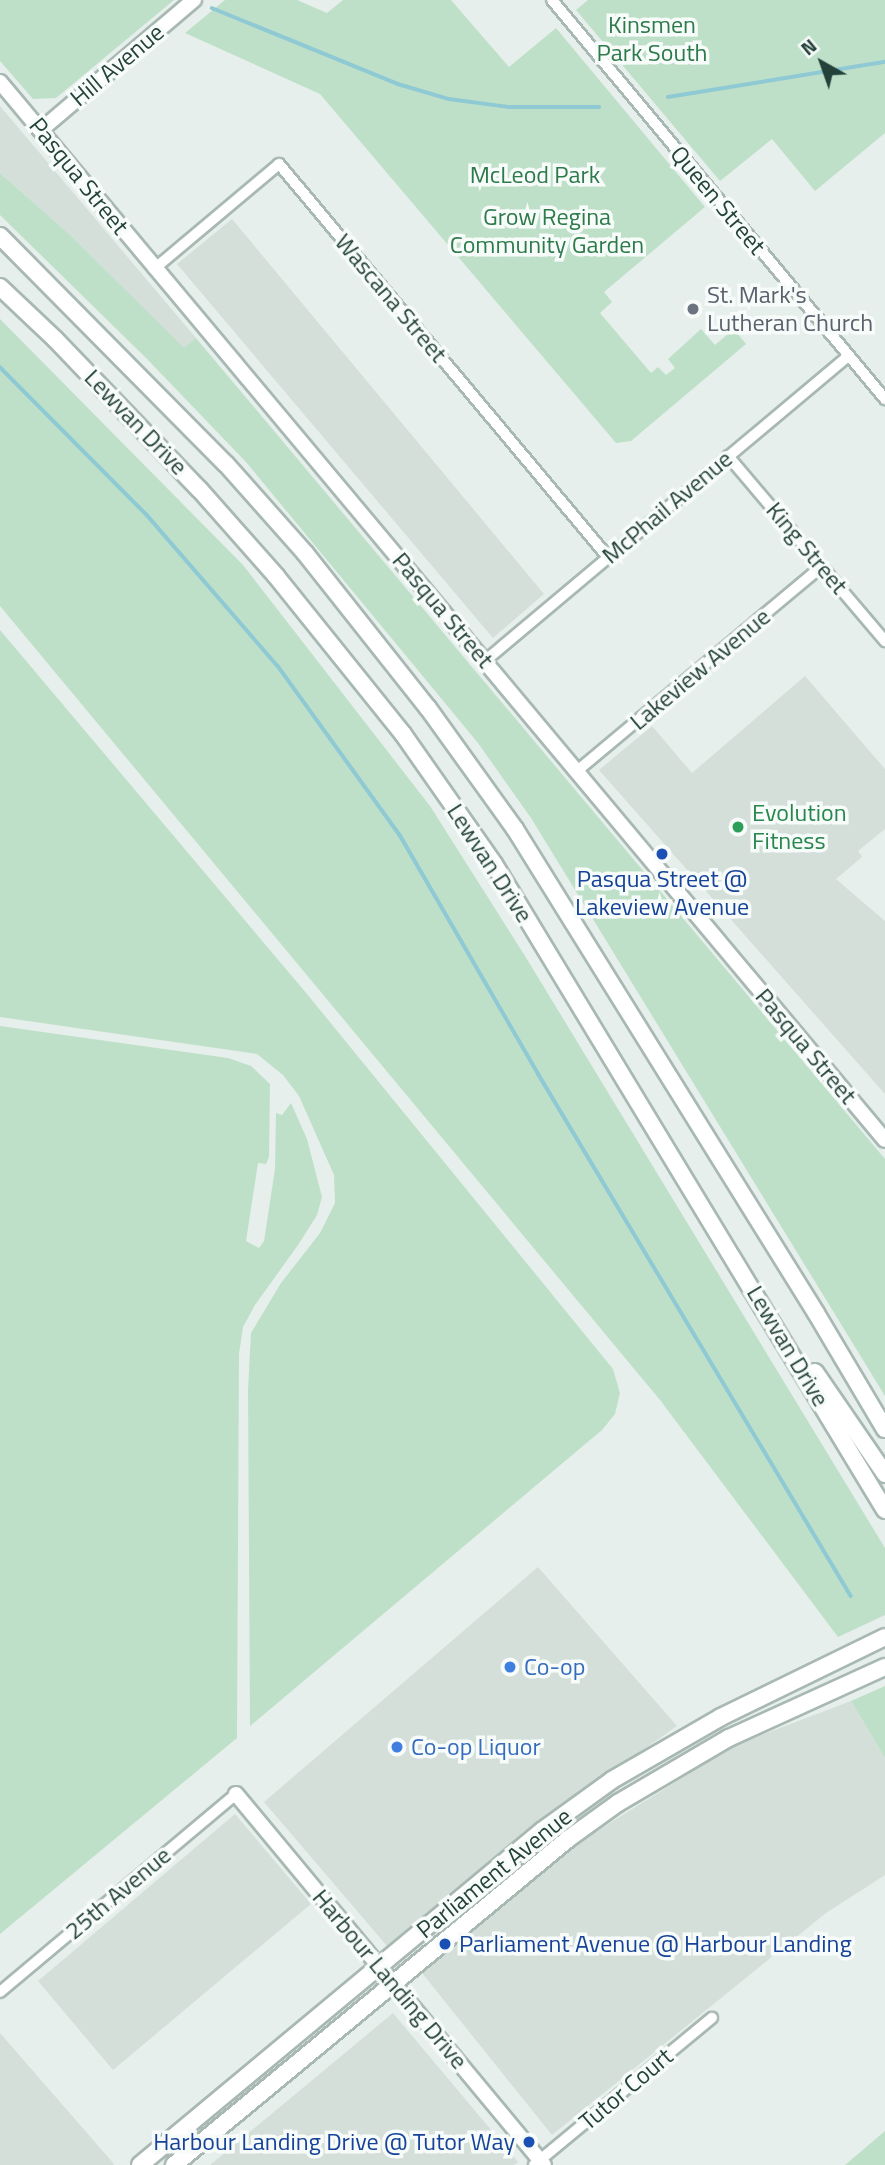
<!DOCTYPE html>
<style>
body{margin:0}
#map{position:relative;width:885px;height:2165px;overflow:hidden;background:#e6efeb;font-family:"Titillium Web",sans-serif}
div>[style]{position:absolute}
.built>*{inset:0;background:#d4dfda}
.green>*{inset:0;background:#bfe0c8}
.stream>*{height:3.5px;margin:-1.75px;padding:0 1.75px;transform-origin:1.75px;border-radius:1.75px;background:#8ec9d4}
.roads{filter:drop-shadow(2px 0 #a8b8b2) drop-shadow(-2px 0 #a8b8b2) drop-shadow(0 2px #a8b8b2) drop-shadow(0 -2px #a8b8b2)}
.minor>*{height:10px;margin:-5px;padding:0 5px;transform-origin:5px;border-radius:5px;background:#fff}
.tertiary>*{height:14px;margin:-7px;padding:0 7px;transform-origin:7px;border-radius:7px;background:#fff}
.secondary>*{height:16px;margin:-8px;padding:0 8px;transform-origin:8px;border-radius:8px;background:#fff}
.dots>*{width:19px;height:19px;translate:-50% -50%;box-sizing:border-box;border:4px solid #f7fbf9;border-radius:50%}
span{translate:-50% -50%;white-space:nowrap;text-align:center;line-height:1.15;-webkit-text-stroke:7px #f7fbf9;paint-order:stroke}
.park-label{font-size:24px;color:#2d7a4b}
.street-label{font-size:24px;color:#24423a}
.worship-label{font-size:24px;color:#5b616d}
.left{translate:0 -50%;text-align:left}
.leisure-label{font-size:24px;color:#27864d}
.transit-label{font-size:24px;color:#164399}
.right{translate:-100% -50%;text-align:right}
.shop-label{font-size:24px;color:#366cbe}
.north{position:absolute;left:787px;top:28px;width:70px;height:70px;-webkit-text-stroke:5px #f7fbf9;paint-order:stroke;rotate:320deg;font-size:19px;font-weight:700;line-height:28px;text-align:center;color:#24423a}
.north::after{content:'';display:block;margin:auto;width:24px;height:32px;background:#24423a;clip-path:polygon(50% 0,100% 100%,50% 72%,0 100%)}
</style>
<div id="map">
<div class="built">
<i style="clip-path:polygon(0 106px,196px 338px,184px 349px,69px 234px,0 173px)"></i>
<i style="clip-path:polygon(232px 219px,544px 594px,493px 638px,177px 264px)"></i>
<i style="clip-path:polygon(805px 676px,885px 769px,885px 829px,858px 851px,862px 857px,836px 879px,885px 921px,885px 1094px,599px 770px,652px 726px,692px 773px)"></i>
<i style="clip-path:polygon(538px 1567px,677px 1726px,515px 1841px,387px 1946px,264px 1802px)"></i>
<i style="clip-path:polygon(851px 1701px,885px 1758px,885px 1875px,826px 1913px,552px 2135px,422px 1973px,576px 1844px,735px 1745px)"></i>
<i style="clip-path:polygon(235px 1814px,311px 1904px,113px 2070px,38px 1981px)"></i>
<i style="clip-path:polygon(393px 2013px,518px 2162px,514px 2165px,210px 2165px)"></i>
<i style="clip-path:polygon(0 2033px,114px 2164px,113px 2165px,0 2165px)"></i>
</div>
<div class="green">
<i style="clip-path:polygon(0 0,174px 0,56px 98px,33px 99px,0 61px)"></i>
<i style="clip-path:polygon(225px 0,297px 0,327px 13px,343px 0,451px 0,509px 67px,556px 28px,705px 207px,604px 292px,612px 302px,600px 313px,651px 373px,658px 367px,666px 375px,675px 368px,668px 359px,701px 329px,715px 345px,734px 329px,746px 344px,631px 441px,616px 443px,320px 94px,185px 33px)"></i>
<i style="clip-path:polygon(588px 0,885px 0,885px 133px,815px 191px,772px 139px,720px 181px,576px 10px)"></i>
<i style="clip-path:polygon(0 173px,69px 234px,184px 348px,196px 338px,885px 1159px,885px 1396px,531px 818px,478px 743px,246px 462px,147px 359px,0 215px)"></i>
<i style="clip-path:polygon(0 319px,243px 565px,430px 806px,525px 956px,885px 1548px,885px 1615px,838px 1637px,660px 1400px,0 606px)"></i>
<i style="clip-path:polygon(0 630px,307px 994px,613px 1369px,620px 1393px,615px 1414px,602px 1430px,250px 1726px,248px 1390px,251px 1333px,281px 1283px,320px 1233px,335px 1203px,334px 1175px,299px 1096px,283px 1075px,257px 1054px,0 1017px)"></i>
<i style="clip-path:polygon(0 1026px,228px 1058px,251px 1066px,270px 1084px,269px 1157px,266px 1164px,258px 1163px,246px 1241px,259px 1248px,264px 1241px,275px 1169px,276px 1113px,282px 1115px,291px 1103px,307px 1139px,322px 1197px,317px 1215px,298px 1245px,255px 1305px,243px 1327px,239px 1354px,237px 1738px,0 1934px)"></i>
<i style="clip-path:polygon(885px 1686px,885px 1758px,851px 1701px)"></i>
<i style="clip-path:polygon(885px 2131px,885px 2165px,845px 2165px)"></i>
</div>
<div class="stream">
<i style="left:212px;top:8px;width:201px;rotate:22.2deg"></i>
<i style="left:398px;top:84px;width:53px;rotate:16.4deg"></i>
<i style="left:449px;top:99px;width:61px;rotate:7.6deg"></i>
<i style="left:509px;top:107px;width:90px"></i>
<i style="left:668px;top:97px;width:220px;rotate:-9.2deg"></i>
<i style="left:0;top:367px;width:209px;rotate:45.2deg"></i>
<i style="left:147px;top:515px;width:200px;rotate:49.1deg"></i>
<i style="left:278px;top:666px;width:208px;rotate:54.2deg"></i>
<i style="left:400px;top:835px;width:277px;rotate:59.9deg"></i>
<i style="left:539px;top:1075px;width:607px;rotate:59.08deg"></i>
</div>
<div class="roads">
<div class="minor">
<i style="left:552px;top:0;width:520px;rotate:50.15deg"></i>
<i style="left:154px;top:269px;width:163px;rotate:-40deg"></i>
<i style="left:279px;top:164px;width:513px;rotate:50.07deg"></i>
<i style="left:728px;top:456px;width:243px;rotate:49.7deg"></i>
<i style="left:486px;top:660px;width:473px;rotate:-40deg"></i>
<i style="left:577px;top:771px;width:319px;rotate:-39.9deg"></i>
<i style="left:0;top:1992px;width:308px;rotate:-40deg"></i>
<i style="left:534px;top:2165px;width:231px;rotate:-39.6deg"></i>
</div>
<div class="tertiary">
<i style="left:0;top:82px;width:1379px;rotate:50.09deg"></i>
<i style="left:41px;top:130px;width:201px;rotate:-40.4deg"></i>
<i style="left:236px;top:1794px;width:482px;rotate:50.3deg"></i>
</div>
<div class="secondary">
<i style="left:0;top:236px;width:321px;rotate:45.3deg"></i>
<i style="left:226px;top:464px;width:119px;rotate:48.4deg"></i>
<i style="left:305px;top:553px;width:198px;rotate:51.6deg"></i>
<i style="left:428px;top:708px;width:149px;rotate:54.3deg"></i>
<i style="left:515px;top:829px;width:570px;rotate:58.12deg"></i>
<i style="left:816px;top:1313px;width:135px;rotate:59.3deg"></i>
<i style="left:0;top:287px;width:76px;rotate:43.4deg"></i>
<i style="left:55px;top:339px;width:209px;rotate:46.2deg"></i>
<i style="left:200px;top:490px;width:115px;rotate:48.5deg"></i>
<i style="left:276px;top:576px;width:203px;rotate:51.2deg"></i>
<i style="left:403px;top:734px;width:159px;rotate:55deg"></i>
<i style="left:494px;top:864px;width:755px;rotate:58.82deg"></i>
<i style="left:815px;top:1372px;width:124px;rotate:55.5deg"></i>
<i style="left:140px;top:2165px;width:524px;rotate:-39.74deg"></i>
<i style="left:543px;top:1830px;width:85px;rotate:-35.9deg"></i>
<i style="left:612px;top:1780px;width:126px;rotate:-30deg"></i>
<i style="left:721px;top:1717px;width:182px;rotate:-26deg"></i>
<i style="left:174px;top:2165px;width:511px;rotate:-39.6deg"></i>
<i style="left:568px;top:1839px;width:62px;rotate:-35.8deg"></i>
<i style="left:618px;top:1803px;width:129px;rotate:-30.4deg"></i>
<i style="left:729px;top:1738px;width:171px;rotate:-24.5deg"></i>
</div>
</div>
<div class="dots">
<i style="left:693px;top:309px;background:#6b7280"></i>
<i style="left:738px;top:827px;background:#2e9e5b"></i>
<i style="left:662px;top:854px;background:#1a4fb4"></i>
<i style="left:510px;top:1667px;background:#3f7fe0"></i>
<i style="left:397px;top:1747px;background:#3f7fe0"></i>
<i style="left:445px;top:1944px;background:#1a4fb4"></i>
<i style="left:529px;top:2142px;background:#1a4fb4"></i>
</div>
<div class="park-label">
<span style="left:652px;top:39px">Kinsmen<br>Park South</span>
<span style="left:535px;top:175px">McLeod Park</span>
<span style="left:547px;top:231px">Grow Regina<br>Community Garden</span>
</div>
<div class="street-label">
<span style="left:117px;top:65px;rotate:-40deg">Hill Avenue</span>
<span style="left:79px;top:176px;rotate:51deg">Pasqua Street</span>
<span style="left:718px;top:200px;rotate:50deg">Queen Street</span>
<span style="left:391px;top:298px;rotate:50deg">Wascana Street</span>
<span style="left:136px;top:422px;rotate:46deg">Lewvan Drive</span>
<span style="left:667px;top:507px;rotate:-40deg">McPhail Avenue</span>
<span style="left:807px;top:548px;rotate:50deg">King Street</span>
<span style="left:443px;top:610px;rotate:50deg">Pasqua Street</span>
<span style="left:700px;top:669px;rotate:-40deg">Lakeview Avenue</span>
<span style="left:490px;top:863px;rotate:57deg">Lewvan Drive</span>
<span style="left:806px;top:1046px;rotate:50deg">Pasqua Street</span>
<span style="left:788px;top:1346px;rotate:59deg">Lewvan Drive</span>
<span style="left:494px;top:1873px;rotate:-39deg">Parliament Avenue</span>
<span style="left:118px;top:1893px;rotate:-40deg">25th Avenue</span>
<span style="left:390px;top:1979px;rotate:50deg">Harbour Landing Drive</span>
<span style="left:626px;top:2089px;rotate:-40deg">Tutor Court</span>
</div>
<div class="worship-label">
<span class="left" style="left:707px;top:309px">St. Mark's<br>Lutheran Church</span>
</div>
<div class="leisure-label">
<span class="left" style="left:752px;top:827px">Evolution<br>Fitness</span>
</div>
<div class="transit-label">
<span style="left:662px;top:893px">Pasqua Street @<br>Lakeview Avenue</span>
<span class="left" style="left:459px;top:1944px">Parliament Avenue @ Harbour Landing</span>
<span class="right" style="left:515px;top:2142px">Harbour Landing Drive @ Tutor Way</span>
</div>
<div class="shop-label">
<span class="left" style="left:524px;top:1667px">Co-op</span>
<span class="left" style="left:411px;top:1747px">Co-op Liquor</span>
</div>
<div class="north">N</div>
</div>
